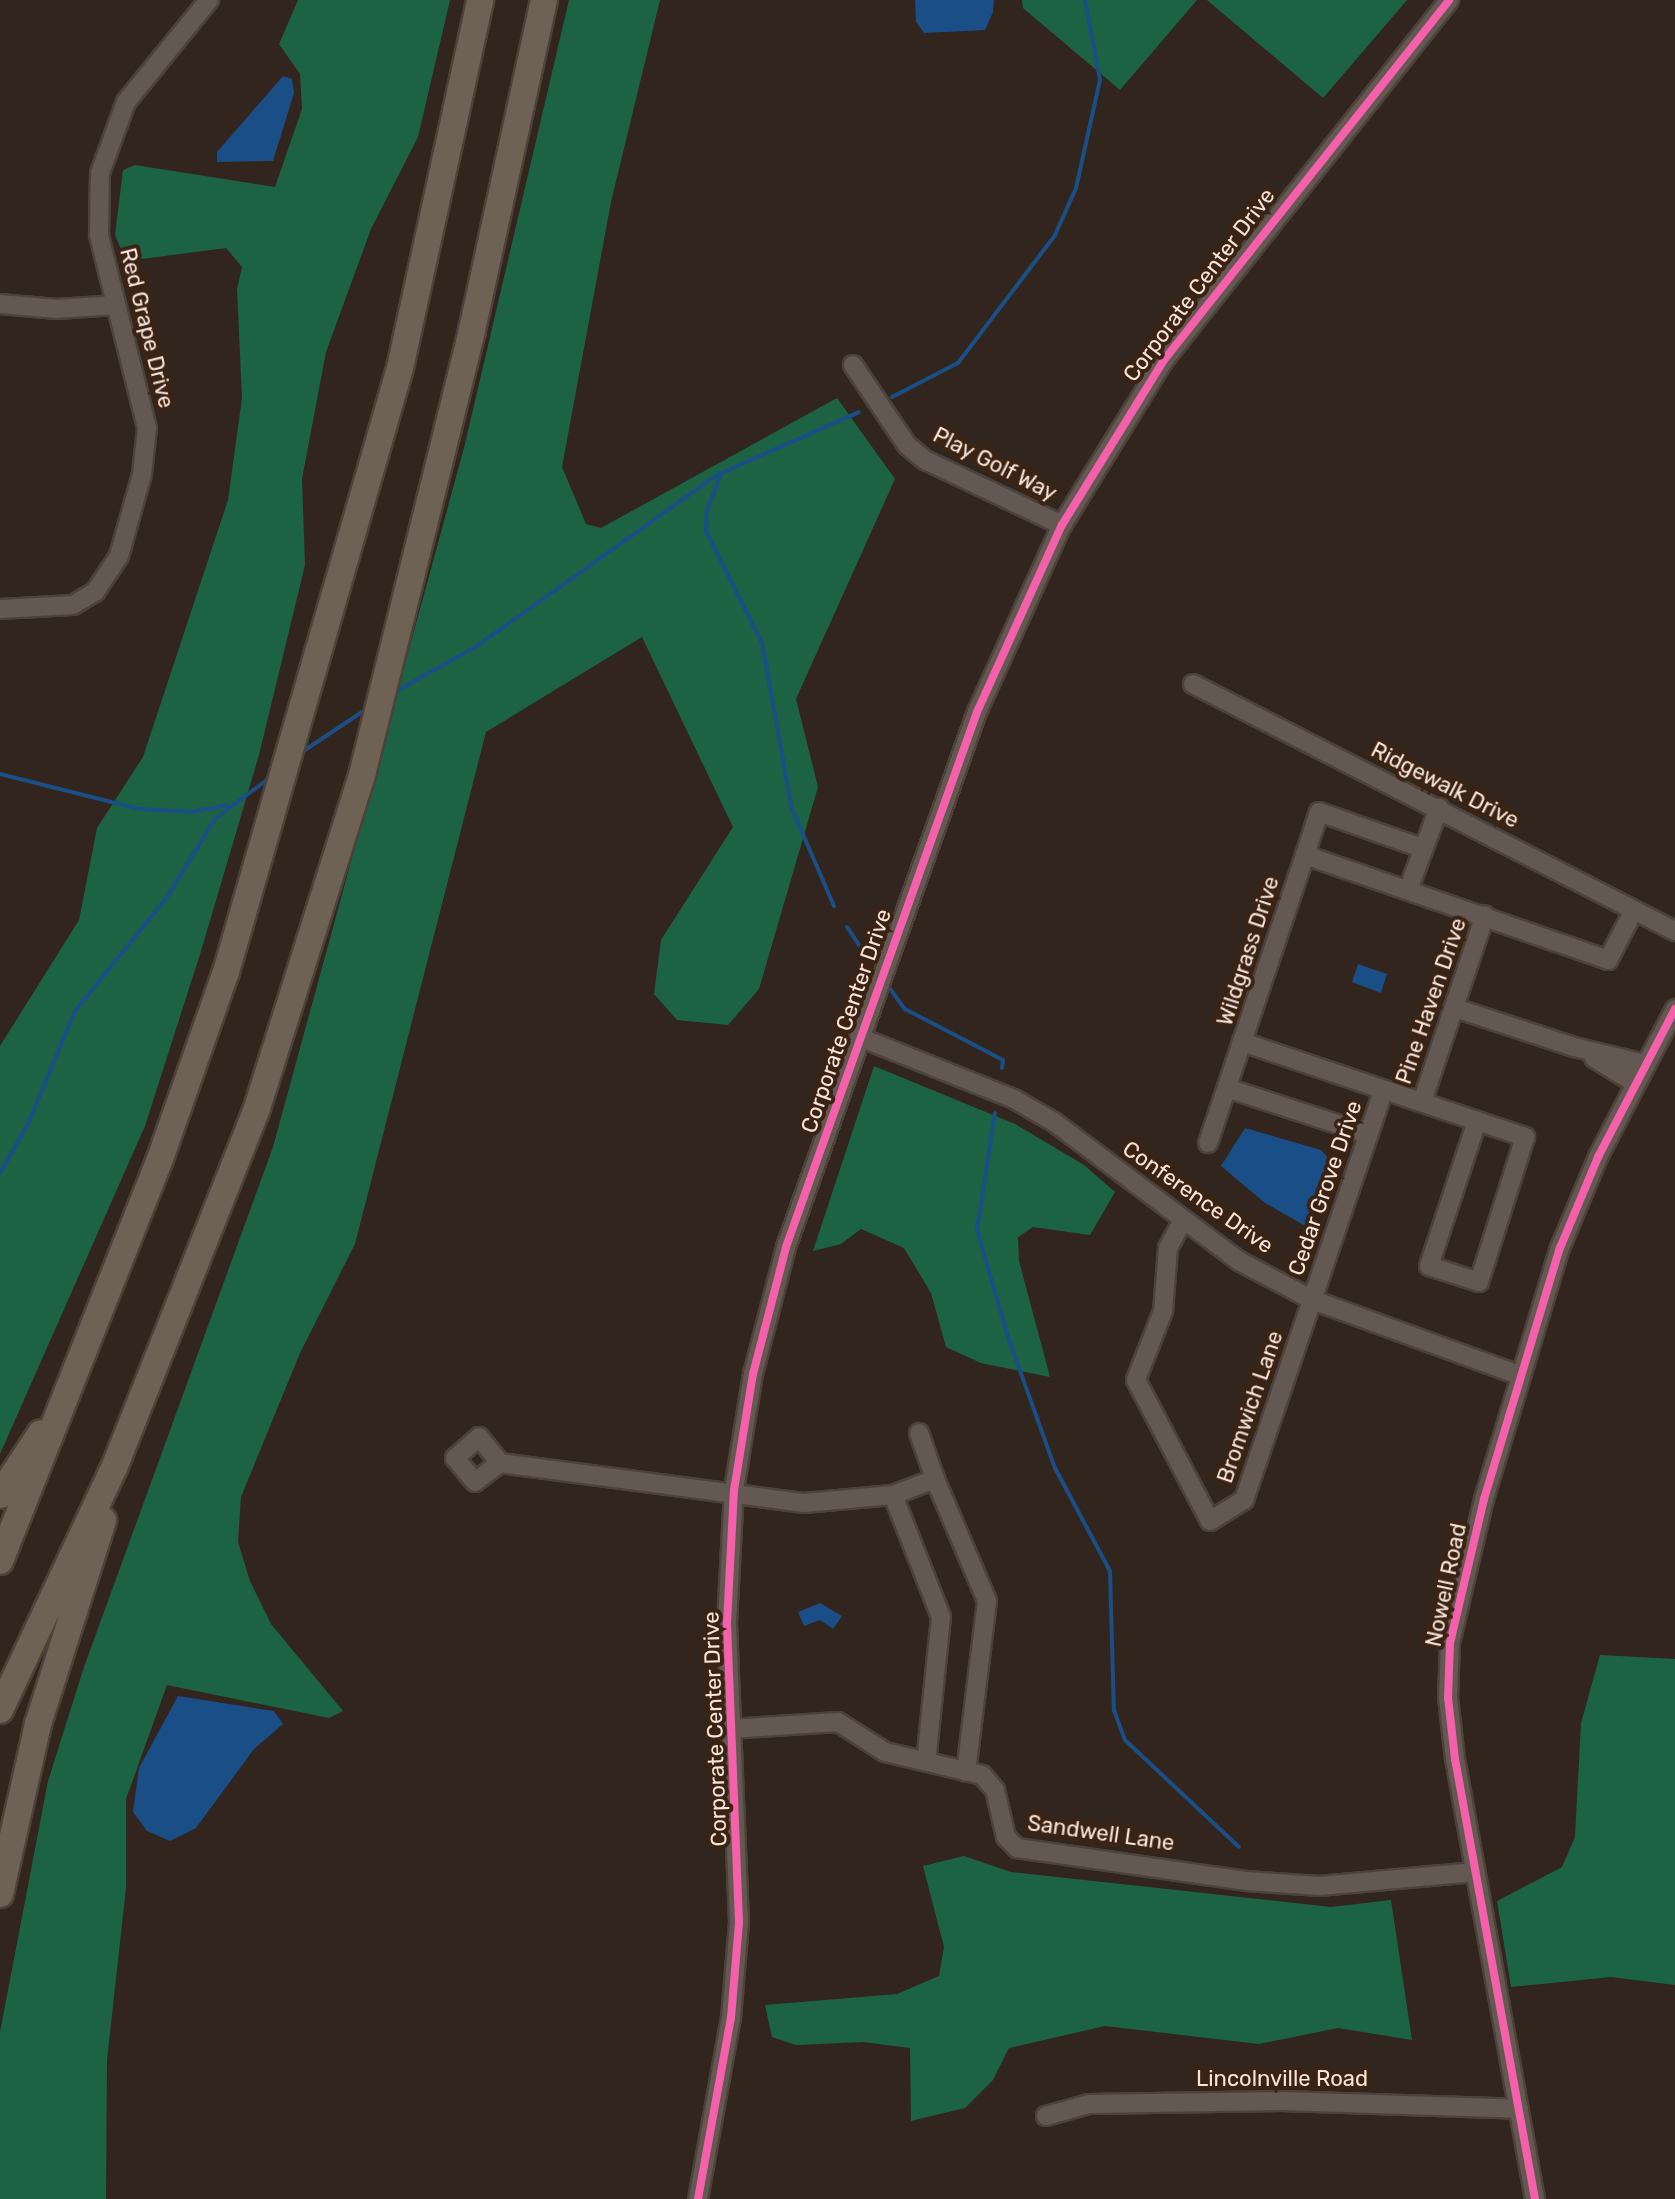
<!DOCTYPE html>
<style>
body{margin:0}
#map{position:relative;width:1675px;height:2199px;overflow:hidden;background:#32251d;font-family:Rubik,sans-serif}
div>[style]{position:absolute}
.forest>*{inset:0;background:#1c6344}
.water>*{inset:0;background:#1a4e87}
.stream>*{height:4px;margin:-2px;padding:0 2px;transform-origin:2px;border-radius:2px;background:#1a4e87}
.roads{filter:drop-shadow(2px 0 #4d423b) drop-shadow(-2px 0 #4d423b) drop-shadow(0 2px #4d423b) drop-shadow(0 -2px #4d423b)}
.minor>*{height:18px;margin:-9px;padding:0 9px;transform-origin:9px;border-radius:9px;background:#645853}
.highway>*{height:26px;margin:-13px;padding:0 13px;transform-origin:13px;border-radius:13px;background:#6e6255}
.cycleway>*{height:8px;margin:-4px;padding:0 4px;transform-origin:4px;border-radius:4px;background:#f560ab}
span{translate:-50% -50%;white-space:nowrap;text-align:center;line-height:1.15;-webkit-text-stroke:8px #3b2314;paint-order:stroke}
.street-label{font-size:22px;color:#f7e5dc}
</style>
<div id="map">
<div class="forest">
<i style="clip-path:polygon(298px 0,450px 0,418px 137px,371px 229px,326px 352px,302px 479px,305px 565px,259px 755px,201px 951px,145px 1126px,0 1454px,0 1046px,79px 920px,97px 828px,143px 757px,228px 500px,242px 398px,237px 289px,242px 267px,226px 248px,126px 261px,115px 235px,123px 170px,135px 165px,275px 187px,302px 109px,300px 74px,279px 44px)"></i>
<i style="clip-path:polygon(569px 0,660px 0,611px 202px,562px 467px,586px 524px,601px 528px,837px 398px,895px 479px,796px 699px,818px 787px,759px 989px,728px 1025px,677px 1020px,654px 994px,661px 940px,733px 827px,642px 637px,486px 732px,355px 1244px,300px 1353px,241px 1497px,238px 1542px,250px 1581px,271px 1624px,343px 1711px,329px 1718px,167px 1685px,126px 1799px,126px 1888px,107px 2060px,106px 2199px,0 2199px,0 2032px,48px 1781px,84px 1667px,273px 1147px,464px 448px)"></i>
<i style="clip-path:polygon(1022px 0,1197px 0,1120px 90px,1023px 8px)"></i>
<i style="clip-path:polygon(1207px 0,1407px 0,1323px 98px)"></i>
<i style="clip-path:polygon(874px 1066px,1015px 1124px,1084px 1165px,1115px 1192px,1090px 1235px,1033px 1227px,1018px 1237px,1019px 1261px,1050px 1377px,981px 1363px,946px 1347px,931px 1293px,904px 1248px,861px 1229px,841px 1244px,813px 1251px)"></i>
<i style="clip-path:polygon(1600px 1655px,1675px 1659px,1675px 1985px,1611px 1977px,1511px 1987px,1497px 1901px,1562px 1867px,1575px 1837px,1581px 1723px)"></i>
<i style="clip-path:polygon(964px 1856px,1011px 1872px,1331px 1907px,1391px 1900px,1412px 2040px,1338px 2028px,1259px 2044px,1105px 2026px,1009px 2048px,993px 2080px,965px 2108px,911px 2121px,910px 2048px,863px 2042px,796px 2045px,772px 2037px,765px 2005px,897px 1994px,939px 1976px,944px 1947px,923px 1866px)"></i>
</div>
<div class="water">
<i style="clip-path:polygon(915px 0,994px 0,993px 12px,985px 30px,924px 33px,916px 22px)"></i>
<i style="clip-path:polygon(283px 76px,292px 79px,294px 93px,273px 161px,217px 162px,217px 152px)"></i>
<i style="clip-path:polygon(1358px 964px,1387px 974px,1381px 993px,1352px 982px)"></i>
<i style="clip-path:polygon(1245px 1128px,1321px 1150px,1328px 1158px,1307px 1227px,1265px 1203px,1221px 1166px)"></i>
<i style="clip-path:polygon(820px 1603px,842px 1616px,833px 1629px,820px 1620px,804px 1626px,798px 1612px)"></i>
<i style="clip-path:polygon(178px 1696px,274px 1711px,283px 1724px,254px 1749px,196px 1828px,170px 1841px,147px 1831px,133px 1812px,139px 1768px)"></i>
</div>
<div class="stream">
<i style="left:892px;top:397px;width:74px;rotate:-27.3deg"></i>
<i style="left:958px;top:363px;width:161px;rotate:-52.8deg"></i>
<i style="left:1055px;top:235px;width:51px;rotate:-65.9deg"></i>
<i style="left:1076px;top:188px;width:111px;rotate:-77.5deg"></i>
<i style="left:1100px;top:80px;width:81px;rotate:-100.6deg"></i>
<i style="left:721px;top:474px;width:39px;rotate:111deg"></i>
<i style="left:707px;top:510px;width:21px;rotate:93deg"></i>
<i style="left:706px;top:531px;width:125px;rotate:63.4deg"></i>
<i style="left:762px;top:643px;width:169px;rotate:79.8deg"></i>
<i style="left:792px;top:809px;width:106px;rotate:66.6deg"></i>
<i style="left:393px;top:693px;width:96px;rotate:-29.2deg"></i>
<i style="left:477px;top:646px;width:295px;rotate:-35.5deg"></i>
<i style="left:717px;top:475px;width:155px;rotate:-23.9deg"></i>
<i style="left:299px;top:754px;width:83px;rotate:-33.7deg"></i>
<i style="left:0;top:774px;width:143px;rotate:14.1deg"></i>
<i style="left:139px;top:809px;width:53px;rotate:3.2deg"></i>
<i style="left:192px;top:812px;width:36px;rotate:-11deg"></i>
<i style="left:847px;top:927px;width:40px;rotate:56deg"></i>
<i style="left:888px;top:986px;width:29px;rotate:54deg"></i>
<i style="left:905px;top:1009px;width:110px;rotate:27.5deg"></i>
<i style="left:1003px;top:1060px;width:8px;rotate:97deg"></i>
<i style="left:995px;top:1113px;width:118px;rotate:98.7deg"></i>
<i style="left:977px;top:1230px;width:111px;rotate:73.8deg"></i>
<i style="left:1008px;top:1337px;width:139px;rotate:70.3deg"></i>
<i style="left:1055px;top:1468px;width:117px;rotate:61.9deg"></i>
<i style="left:1110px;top:1571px;width:139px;rotate:88.4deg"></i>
<i style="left:1114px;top:1710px;width:32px;rotate:70deg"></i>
<i style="left:1125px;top:1740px;width:156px;rotate:43.2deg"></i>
<i style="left:0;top:1173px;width:56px;rotate:-60.3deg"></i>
<i style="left:28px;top:1124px;width:122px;rotate:-67.4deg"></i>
<i style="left:75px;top:1011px;width:143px;rotate:-51deg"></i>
<i style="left:165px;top:900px;width:95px;rotate:-58.3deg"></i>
<i style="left:215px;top:819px;width:71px;rotate:-37deg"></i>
</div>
<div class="roads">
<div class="minor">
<i style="left:0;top:304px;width:57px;rotate:5deg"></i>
<i style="left:57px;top:309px;width:59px;rotate:-3.9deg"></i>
<i style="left:853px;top:365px;width:97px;rotate:56deg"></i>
<i style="left:907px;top:445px;width:23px;rotate:40deg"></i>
<i style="left:925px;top:460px;width:152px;rotate:25.4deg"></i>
<i style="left:0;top:609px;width:73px;rotate:-3.1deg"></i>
<i style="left:73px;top:605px;width:26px;rotate:-31deg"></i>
<i style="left:95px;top:592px;width:43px;rotate:-56.3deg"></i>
<i style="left:119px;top:556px;width:85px;rotate:-74.3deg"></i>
<i style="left:142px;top:474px;width:46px;rotate:-83.8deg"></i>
<i style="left:147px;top:428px;width:199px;rotate:-104deg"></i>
<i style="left:99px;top:235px;width:62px;rotate:-89.1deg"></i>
<i style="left:100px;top:173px;width:76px;rotate:-69.9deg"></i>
<i style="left:126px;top:102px;width:132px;rotate:-50.9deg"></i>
<i style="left:1193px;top:684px;width:542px;rotate:27.13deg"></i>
<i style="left:1305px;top:855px;width:45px;rotate:-72deg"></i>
<i style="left:1319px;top:812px;width:109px;rotate:19.3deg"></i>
<i style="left:1408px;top:890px;width:88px;rotate:-69.3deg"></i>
<i style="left:1455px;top:1008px;width:125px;rotate:18.1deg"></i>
<i style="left:1574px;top:1047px;width:73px;rotate:13.5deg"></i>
<i style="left:859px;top:1037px;width:167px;rotate:21.8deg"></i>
<i style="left:1014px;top:1099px;width:46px;rotate:29.9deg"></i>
<i style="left:1054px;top:1122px;width:231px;rotate:36.9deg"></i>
<i style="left:1239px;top:1261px;width:84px;rotate:27.8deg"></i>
<i style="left:1313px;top:1300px;width:219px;rotate:20deg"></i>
<i style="left:1594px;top:1058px;width:48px;rotate:31.4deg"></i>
<i style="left:1227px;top:1088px;width:148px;rotate:18.1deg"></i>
<i style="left:1422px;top:1102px;width:197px;rotate:-71.4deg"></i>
<i style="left:1477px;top:1121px;width:51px;rotate:18.4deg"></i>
<i style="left:1525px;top:1137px;width:152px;rotate:107.6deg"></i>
<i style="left:1479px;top:1282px;width:52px;rotate:-162.3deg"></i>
<i style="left:1429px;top:1266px;width:153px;rotate:-71.7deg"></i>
<i style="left:1477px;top:1121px;width:248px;rotate:-161.4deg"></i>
<i style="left:1242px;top:1042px;width:197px;rotate:-71.4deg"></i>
<i style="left:1305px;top:855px;width:321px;rotate:19.1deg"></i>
<i style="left:1608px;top:960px;width:56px;rotate:-62.5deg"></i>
<i style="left:1208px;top:1143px;width:107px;rotate:-71.4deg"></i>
<i style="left:1183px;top:1220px;width:32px;rotate:118deg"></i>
<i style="left:1168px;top:1248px;width:63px;rotate:94.5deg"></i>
<i style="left:1163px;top:1311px;width:74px;rotate:111.4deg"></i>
<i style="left:1136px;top:1380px;width:159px;rotate:62.3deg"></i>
<i style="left:1210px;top:1521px;width:40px;rotate:-32deg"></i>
<i style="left:1244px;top:1500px;width:432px;rotate:-71.2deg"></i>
<i style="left:919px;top:1433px;width:49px;rotate:70.8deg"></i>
<i style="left:500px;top:1463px;width:31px;rotate:143deg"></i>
<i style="left:475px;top:1482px;width:31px;rotate:-130deg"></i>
<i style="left:455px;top:1458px;width:32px;rotate:-41deg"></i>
<i style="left:479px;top:1437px;width:33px;rotate:51deg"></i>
<i style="left:500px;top:1463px;width:307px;rotate:7.5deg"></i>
<i style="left:804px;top:1503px;width:89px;rotate:-5.1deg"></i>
<i style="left:893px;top:1495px;width:131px;rotate:68.5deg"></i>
<i style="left:941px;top:1617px;width:145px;rotate:95.9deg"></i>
<i style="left:893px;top:1495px;width:45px;rotate:-20.9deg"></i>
<i style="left:935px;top:1479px;width:133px;rotate:66.9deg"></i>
<i style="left:987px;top:1601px;width:172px;rotate:97deg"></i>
<i style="left:730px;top:1729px;width:108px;rotate:-3.7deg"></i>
<i style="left:838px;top:1722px;width:56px;rotate:32.6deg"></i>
<i style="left:885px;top:1752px;width:100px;rotate:13.3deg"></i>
<i style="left:982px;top:1775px;width:20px;rotate:49deg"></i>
<i style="left:995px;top:1790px;width:48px;rotate:76.8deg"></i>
<i style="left:1006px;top:1837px;width:16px;rotate:45deg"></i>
<i style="left:1017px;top:1848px;width:231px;rotate:8.2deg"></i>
<i style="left:1246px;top:1881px;width:73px;rotate:3.9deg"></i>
<i style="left:1319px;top:1886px;width:157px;rotate:-5.1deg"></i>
<i style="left:1046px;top:2116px;width:45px;rotate:-15.6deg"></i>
<i style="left:1089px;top:2104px;width:193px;rotate:-0.9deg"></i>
<i style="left:1282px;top:2101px;width:237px;rotate:1.9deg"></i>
<i style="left:698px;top:2199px;width:184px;rotate:-79.7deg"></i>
<i style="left:731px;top:2018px;width:96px;rotate:-85.2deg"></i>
<i style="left:739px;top:1922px;width:299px;rotate:-92.3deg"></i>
<i style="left:727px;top:1623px;width:133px;rotate:-87deg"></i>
<i style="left:734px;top:1490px;width:118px;rotate:-80.7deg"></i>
<i style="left:753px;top:1374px;width:131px;rotate:-75.4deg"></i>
<i style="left:786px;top:1247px;width:568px;rotate:-70.35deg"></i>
<i style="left:977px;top:712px;width:205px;rotate:-65.6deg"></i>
<i style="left:1062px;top:525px;width:194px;rotate:-58.3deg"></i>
<i style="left:1164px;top:360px;width:459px;rotate:-51.6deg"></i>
<i style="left:1535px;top:2199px;width:447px;rotate:-100.3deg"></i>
<i style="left:1455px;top:1759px;width:61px;rotate:-96.5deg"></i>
<i style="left:1448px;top:1698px;width:55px;rotate:-87.9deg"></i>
<i style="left:1450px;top:1643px;width:148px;rotate:-76.7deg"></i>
<i style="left:1484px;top:1499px;width:262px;rotate:-73.2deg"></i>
<i style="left:1560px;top:1248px;width:99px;rotate:-67.3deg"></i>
<i style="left:1598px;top:1157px;width:167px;rotate:-62.5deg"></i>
</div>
<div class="highway">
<i style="left:0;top:1495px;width:74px;rotate:-56.5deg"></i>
<i style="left:0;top:1561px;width:433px;rotate:-68.3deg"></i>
<i style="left:160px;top:1159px;width:198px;rotate:-70.6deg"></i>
<i style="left:226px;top:972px;width:629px;rotate:-73.93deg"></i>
<i style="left:400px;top:368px;width:377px;rotate:-77.7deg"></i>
<i style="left:0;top:1710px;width:268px;rotate:-64.8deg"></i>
<i style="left:114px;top:1468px;width:387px;rotate:-68.3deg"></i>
<i style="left:257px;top:1108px;width:353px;rotate:-72.5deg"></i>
<i style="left:363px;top:771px;width:454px;rotate:-76.1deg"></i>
<i style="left:472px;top:330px;width:338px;rotate:-77.7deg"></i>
<i style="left:0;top:1894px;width:174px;rotate:-77.4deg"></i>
<i style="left:38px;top:1724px;width:214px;rotate:-72.3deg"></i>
</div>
</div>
<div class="cycleway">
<i style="left:698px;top:2199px;width:184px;rotate:-79.7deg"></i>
<i style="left:731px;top:2018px;width:96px;rotate:-85.2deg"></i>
<i style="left:739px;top:1922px;width:299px;rotate:-92.3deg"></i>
<i style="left:727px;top:1623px;width:133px;rotate:-87deg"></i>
<i style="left:734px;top:1490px;width:118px;rotate:-80.7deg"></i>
<i style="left:753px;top:1374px;width:131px;rotate:-75.4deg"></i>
<i style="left:786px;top:1247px;width:568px;rotate:-70.35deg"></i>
<i style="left:977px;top:712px;width:205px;rotate:-65.6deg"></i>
<i style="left:1062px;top:525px;width:194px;rotate:-58.3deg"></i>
<i style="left:1164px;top:360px;width:459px;rotate:-51.6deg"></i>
<i style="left:1535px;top:2199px;width:447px;rotate:-100.3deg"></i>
<i style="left:1455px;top:1759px;width:61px;rotate:-96.5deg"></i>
<i style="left:1448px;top:1698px;width:55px;rotate:-87.9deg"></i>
<i style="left:1450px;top:1643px;width:148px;rotate:-76.7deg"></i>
<i style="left:1484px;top:1499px;width:262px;rotate:-73.2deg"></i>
<i style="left:1560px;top:1248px;width:99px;rotate:-67.3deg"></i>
<i style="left:1598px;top:1157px;width:167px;rotate:-62.5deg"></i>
</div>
<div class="street-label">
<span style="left:1199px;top:285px;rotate:-53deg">Corporate Center Drive</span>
<span style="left:147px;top:328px;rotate:76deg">Red Grape Drive</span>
<span style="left:995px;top:464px;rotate:27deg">Play Golf Way</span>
<span style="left:1445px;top:785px;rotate:27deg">Ridgewalk Drive</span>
<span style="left:1248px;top:951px;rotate:-72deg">Wildgrass Drive</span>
<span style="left:1431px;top:1001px;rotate:-71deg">Pine Haven Drive</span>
<span style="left:846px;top:1021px;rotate:-71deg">Corporate Center Drive</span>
<span style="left:1325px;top:1188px;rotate:-71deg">Cedar Grove Drive</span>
<span style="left:1198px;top:1197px;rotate:35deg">Conference Drive</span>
<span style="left:1250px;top:1407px;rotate:-71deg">Bromwich Lane</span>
<span style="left:1446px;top:1585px;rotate:-78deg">Nowell Road</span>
<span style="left:715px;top:1729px;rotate:-92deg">Corporate Center Drive</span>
<span style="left:1101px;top:1833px;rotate:8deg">Sandwell Lane</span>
<span style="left:1282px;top:2079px">Lincolnville Road</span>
</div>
</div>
